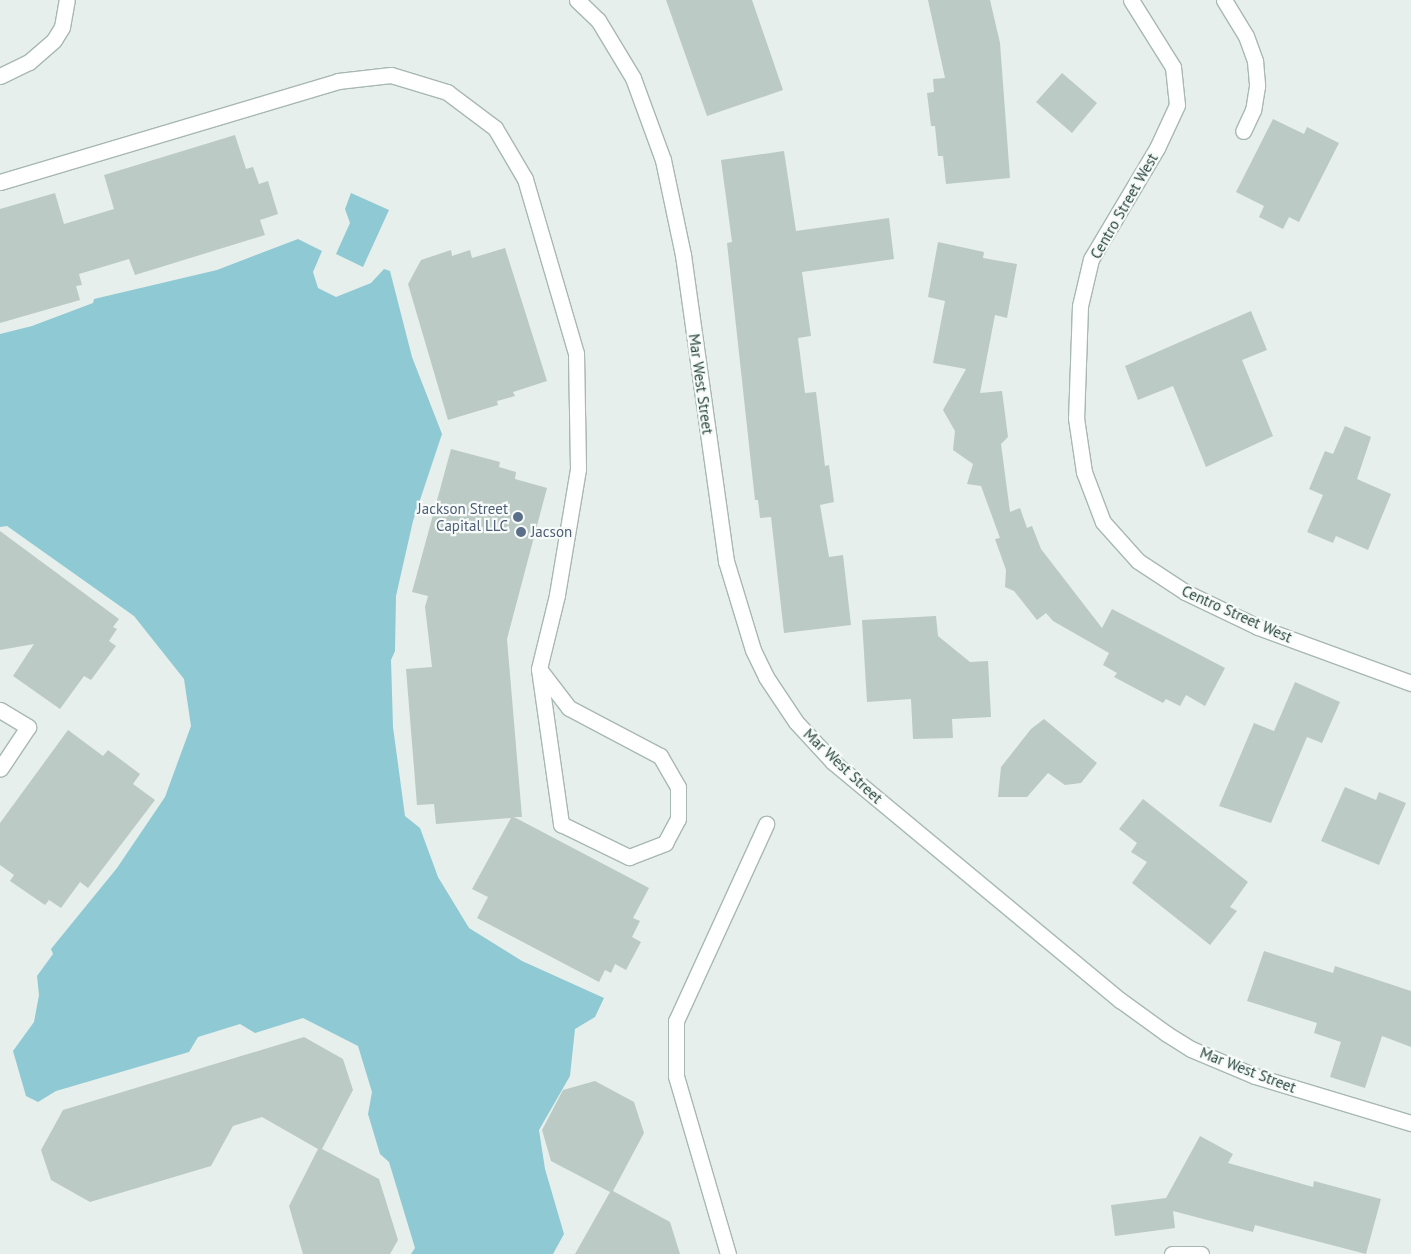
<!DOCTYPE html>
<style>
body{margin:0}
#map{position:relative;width:1411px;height:1254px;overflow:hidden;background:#e6efeb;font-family:"PT Sans",sans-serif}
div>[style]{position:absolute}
.water>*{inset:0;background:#8ec9d4}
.building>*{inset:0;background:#bbcac4}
.roads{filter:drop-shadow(1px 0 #a8b8b2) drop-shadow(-1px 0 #a8b8b2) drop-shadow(0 1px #a8b8b2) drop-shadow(0 -1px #a8b8b2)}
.minor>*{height:15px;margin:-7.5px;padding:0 7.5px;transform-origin:7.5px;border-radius:7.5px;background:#fff}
.dots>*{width:14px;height:14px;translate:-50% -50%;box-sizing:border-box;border:2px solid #f7fbf9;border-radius:50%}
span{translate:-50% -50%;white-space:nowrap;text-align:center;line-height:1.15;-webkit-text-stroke:4.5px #f7fbf9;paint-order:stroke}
.street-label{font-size:15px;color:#24423a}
.service-label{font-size:15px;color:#4e5e75}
.right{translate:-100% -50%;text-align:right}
.left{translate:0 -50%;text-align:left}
</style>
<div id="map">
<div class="water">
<i style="clip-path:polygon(351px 193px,389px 210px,363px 267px,336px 254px,350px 223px,345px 209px)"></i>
<i style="clip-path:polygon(298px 239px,322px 251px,313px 272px,318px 288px,336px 297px,371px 283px,384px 269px,390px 271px,412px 357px,442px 434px,413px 521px,396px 596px,395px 651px,391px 660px,393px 727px,405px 816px,420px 828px,438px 877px,469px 928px,522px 961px,604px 998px,595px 1017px,575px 1029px,570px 1076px,539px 1130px,545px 1169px,564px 1234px,553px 1254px,411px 1254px,415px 1248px,389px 1162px,380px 1154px,368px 1114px,372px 1092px,358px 1046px,303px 1018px,255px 1033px,240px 1024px,198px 1037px,189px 1052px,56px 1091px,38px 1102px,26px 1096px,13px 1051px,34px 1022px,39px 995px,37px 976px,53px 954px,51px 949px,117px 868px,165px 797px,191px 726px,184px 679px,134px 616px,7px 526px,0 527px,0 334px,32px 326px,93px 303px,94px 299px,217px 270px)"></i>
</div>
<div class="building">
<i style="clip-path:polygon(666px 0,752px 0,783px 90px,707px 116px)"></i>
<i style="clip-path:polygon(928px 0,990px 0,1000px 43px,1010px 178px,946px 184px,943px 156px,938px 156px,935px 126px,931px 126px,927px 93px,934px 92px,933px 79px,945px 78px)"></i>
<i style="clip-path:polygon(1062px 73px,1097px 103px,1072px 133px,1036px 102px)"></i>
<i style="clip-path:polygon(1273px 119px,1304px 134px,1307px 127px,1339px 143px,1299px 222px,1289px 217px,1283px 229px,1259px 217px,1264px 206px,1236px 192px)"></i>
<i style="clip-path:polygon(235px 135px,246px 169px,253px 167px,259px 184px,268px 181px,278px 214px,260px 220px,265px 235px,135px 275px,129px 259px,79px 274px,82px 285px,76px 286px,80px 300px,0 323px,0 209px,55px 193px,64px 224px,114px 209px,104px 175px)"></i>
<i style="clip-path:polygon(784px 151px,796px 231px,889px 218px,894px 259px,802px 272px,811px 336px,798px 338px,805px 393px,816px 392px,825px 466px,829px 465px,834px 502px,820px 505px,829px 557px,843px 555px,851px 625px,784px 633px,771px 517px,760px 518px,758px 500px,755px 500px,727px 243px,732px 242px,721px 160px)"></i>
<i style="clip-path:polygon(938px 242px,984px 252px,983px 258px,1017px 264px,1007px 318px,995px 315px,980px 393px,1002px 391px,1008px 437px,1001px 444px,1010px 512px,1020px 508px,1027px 528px,1032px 526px,1041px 549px,1102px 628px,1112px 609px,1225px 668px,1205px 706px,1186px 695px,1180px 706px,1166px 699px,1163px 703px,1114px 677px,1117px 673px,1103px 665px,1109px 653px,1053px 621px,1046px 613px,1037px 620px,1014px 591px,1005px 587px,1006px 570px,995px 539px,1000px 538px,981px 486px,967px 484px,973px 464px,953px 450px,955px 431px,943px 410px,966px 369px,933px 363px,945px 301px,928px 297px)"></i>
<i style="clip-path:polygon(505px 248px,547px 381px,513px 392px,515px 396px,497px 401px,498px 405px,448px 420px,408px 284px,421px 260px,451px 250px,452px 256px,470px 250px,472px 258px)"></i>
<i style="clip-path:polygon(1251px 311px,1267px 350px,1242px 360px,1273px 436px,1206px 467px,1173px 386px,1138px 400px,1125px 366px)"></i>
<i style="clip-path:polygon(1345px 426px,1371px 437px,1357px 479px,1391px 494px,1368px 550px,1336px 536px,1333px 543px,1307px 532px,1323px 495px,1309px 489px,1325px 451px,1333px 454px)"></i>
<i style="clip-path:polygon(451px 449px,500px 462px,499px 467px,516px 472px,515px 479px,547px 488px,507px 639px,522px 817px,514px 817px,649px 888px,633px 918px,640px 921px,632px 937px,641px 942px,626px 970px,615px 964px,611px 973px,605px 970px,599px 982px,477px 918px,488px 897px,472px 889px,511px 818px,436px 824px,434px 804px,417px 805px,406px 669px,432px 667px,425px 607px,428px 596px,412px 592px)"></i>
<i style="clip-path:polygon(0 531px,119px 619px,113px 627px,117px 629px,109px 641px,116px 646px,91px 680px,84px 676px,60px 709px,13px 676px,34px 644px,0 650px)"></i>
<i style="clip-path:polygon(936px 616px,938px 636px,970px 662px,988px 661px,991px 717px,952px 719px,953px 738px,913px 739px,911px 699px,867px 702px,862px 620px)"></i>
<i style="clip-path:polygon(1295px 682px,1340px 702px,1322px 743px,1307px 737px,1271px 823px,1219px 806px,1254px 723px,1274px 731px)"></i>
<i style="clip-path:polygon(1044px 719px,1097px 763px,1081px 783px,1065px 785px,1048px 773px,1027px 797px,998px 797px,1001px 767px,1031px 729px)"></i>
<i style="clip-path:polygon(68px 730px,103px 756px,108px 750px,140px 774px,133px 784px,155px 800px,88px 888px,80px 882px,61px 908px,49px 900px,45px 905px,10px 881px,14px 875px,0 865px,0 823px)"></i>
<i style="clip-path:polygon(1345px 787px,1376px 800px,1379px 792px,1406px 803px,1379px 865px,1321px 841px)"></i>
<i style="clip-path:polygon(1143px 799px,1248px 882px,1230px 907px,1237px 911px,1210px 945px,1132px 883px,1147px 862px,1131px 852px,1137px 843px,1119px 829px)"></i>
<i style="clip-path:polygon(1264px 951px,1333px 973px,1335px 966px,1411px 991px,1411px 1047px,1382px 1036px,1365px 1088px,1330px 1077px,1341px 1042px,1314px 1033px,1317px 1023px,1247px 1001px)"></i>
<i style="clip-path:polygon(304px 1037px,343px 1059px,353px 1090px,322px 1149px,379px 1179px,398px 1240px,390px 1254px,303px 1254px,289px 1206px,318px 1149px,262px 1117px,233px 1126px,211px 1166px,90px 1202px,51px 1180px,41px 1150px,63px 1110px)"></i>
<i style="clip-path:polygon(595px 1081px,634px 1102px,644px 1133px,613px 1191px,670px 1222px,680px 1254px,575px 1254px,610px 1192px,551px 1161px,542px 1130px,563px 1090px)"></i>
<i style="clip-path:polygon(1200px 1136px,1233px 1154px,1228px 1163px,1313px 1187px,1314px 1181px,1381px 1199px,1366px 1254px,1255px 1225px,1253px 1232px,1173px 1211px,1175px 1228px,1115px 1236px,1111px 1205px,1166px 1198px)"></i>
</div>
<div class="roads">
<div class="minor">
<i style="left:577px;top:0;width:29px;rotate:44deg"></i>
<i style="left:598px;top:20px;width:68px;rotate:58.9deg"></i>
<i style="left:633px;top:78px;width:87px;rotate:69.9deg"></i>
<i style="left:663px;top:160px;width:97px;rotate:78.1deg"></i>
<i style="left:683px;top:255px;width:309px;rotate:82deg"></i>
<i style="left:726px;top:561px;width:93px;rotate:73.1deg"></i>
<i style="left:753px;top:650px;width:30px;rotate:64deg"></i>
<i style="left:766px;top:677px;width:54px;rotate:56.3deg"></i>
<i style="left:796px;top:722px;width:54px;rotate:47.2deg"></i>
<i style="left:833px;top:762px;width:373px;rotate:39.7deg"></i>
<i style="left:1120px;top:1000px;width:58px;rotate:35.9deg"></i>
<i style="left:1167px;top:1034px;width:28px;rotate:32deg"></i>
<i style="left:1191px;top:1049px;width:69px;rotate:22.9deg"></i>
<i style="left:1255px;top:1076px;width:163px;rotate:16.8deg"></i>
<i style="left:1131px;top:0;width:79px;rotate:57.9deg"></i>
<i style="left:1173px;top:67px;width:38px;rotate:84deg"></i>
<i style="left:1177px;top:105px;width:47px;rotate:114.9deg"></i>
<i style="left:1157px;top:148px;width:129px;rotate:120.7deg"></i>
<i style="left:1091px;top:259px;width:48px;rotate:103.2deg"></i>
<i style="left:1080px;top:306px;width:112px;rotate:92deg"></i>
<i style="left:1076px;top:418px;width:55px;rotate:81.6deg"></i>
<i style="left:1084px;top:472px;width:53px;rotate:69.2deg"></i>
<i style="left:1103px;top:522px;width:52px;rotate:48.1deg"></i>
<i style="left:1138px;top:561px;width:56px;rotate:33.4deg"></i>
<i style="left:1185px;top:592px;width:81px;rotate:25.6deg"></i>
<i style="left:1258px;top:627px;width:163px;rotate:20.1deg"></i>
<i style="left:1224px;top:0;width:42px;rotate:58.6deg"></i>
<i style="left:1246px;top:36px;width:27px;rotate:70deg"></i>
<i style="left:1255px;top:61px;width:25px;rotate:85deg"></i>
<i style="left:1257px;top:86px;width:24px;rotate:99deg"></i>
<i style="left:1253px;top:110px;width:23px;rotate:115deg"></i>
<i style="left:0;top:76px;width:32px;rotate:-26deg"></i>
<i style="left:29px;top:62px;width:33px;rotate:-41deg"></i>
<i style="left:54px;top:40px;width:15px;rotate:-58deg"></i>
<i style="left:62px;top:27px;width:27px;rotate:-80deg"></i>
<i style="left:0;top:182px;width:353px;rotate:-16.6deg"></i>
<i style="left:338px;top:81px;width:53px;rotate:-6.5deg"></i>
<i style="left:391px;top:75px;width:59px;rotate:16.9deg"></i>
<i style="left:447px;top:92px;width:60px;rotate:36.9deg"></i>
<i style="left:495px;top:128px;width:59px;rotate:59.5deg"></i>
<i style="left:525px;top:179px;width:181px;rotate:73.7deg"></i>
<i style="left:576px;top:353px;width:116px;rotate:89deg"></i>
<i style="left:578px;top:469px;width:128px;rotate:99.5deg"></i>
<i style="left:557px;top:595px;width:76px;rotate:103.7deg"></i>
<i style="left:539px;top:669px;width:157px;rotate:81.9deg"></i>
<i style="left:561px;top:824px;width:76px;rotate:25.9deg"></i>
<i style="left:629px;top:857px;width:39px;rotate:-21deg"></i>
<i style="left:665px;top:843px;width:27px;rotate:-62deg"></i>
<i style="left:678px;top:819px;width:32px;rotate:-90deg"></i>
<i style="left:678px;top:787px;width:36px;rotate:-120deg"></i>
<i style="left:660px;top:756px;width:103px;rotate:-152.2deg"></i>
<i style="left:569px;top:708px;width:49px;rotate:-127.6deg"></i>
<i style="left:0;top:710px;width:33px;rotate:31deg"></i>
<i style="left:28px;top:727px;width:50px;rotate:123.7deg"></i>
<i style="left:728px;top:1254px;width:185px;rotate:-106.3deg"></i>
<i style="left:676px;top:1076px;width:55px;rotate:-90deg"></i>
<i style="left:676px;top:1021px;width:217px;rotate:-65.4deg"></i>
<i style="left:1172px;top:1254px;width:29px"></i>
</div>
</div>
<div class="dots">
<i style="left:518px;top:517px;background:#5c6f8a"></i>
<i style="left:521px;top:532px;background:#5c6f8a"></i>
</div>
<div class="street-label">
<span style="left:1124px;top:206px;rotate:-60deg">Centro Street West</span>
<span style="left:701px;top:384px;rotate:82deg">Mar West Street</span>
<span style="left:1237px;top:614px;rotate:24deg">Centro Street West</span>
<span style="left:843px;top:766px;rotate:43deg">Mar West Street</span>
<span style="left:1248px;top:1070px;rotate:21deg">Mar West Street</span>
</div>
<div class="service-label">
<span class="right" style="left:508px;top:517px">Jackson Street<br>Capital LLC</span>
<span class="left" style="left:531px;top:532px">Jacson</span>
</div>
</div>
